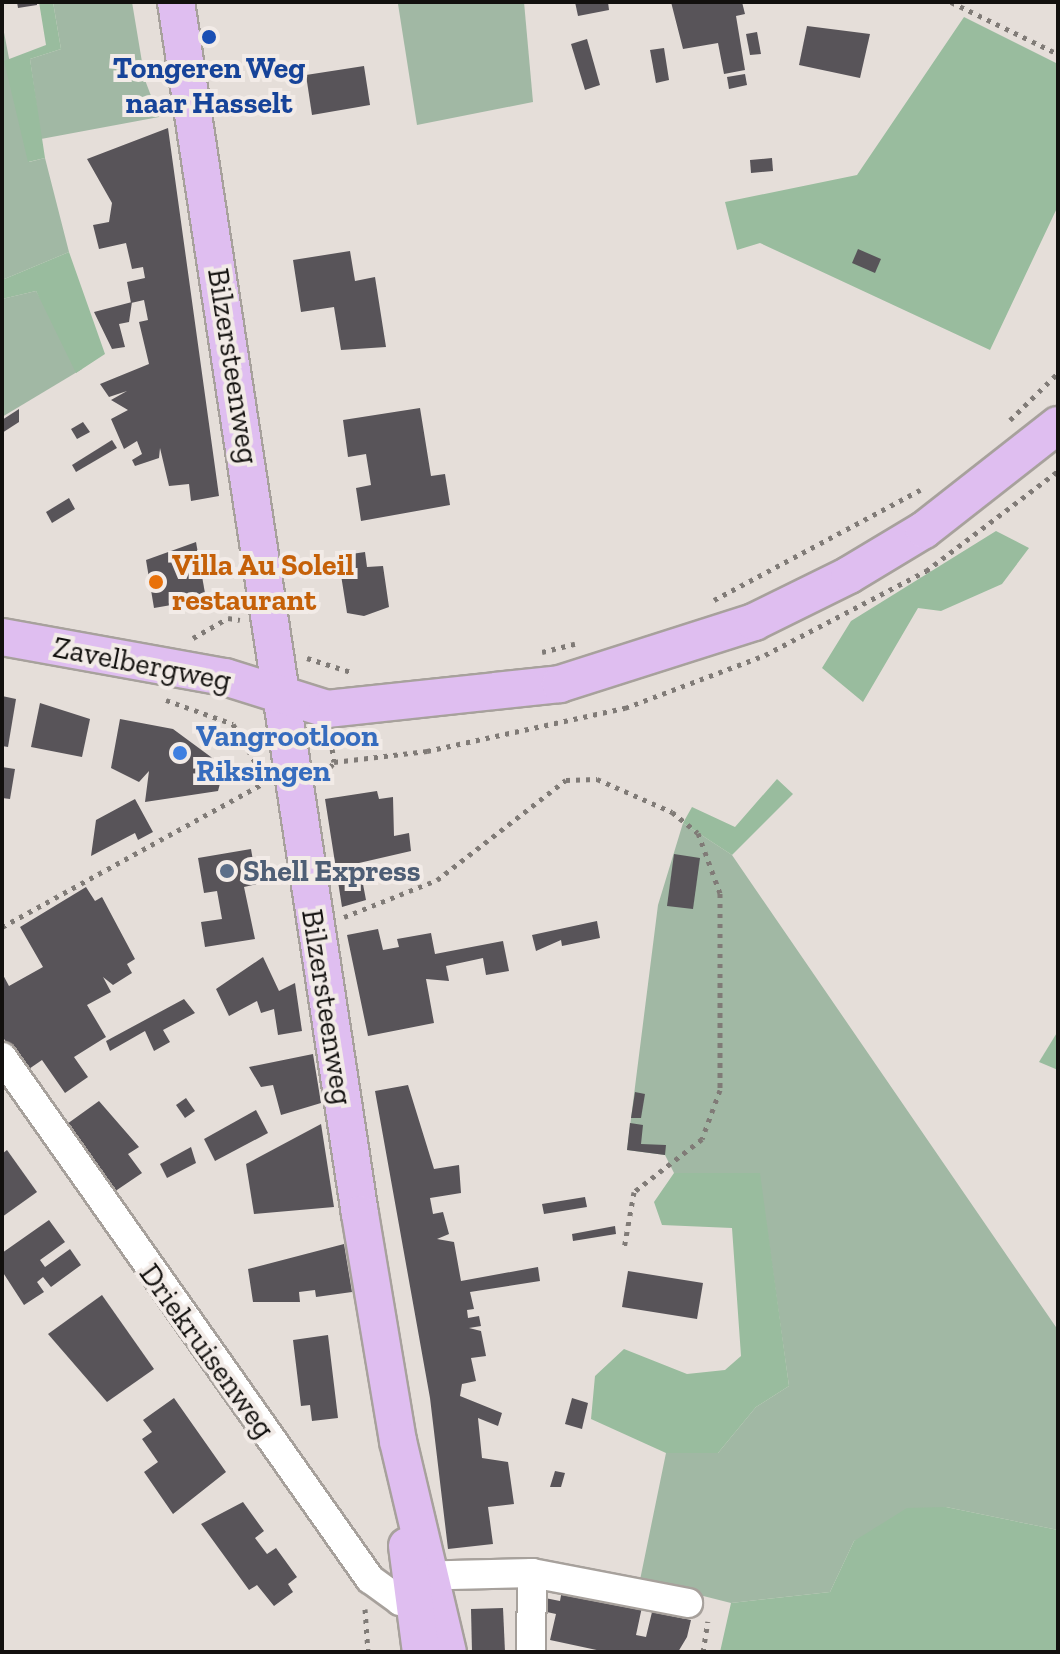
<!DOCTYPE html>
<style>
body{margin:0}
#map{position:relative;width:1060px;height:1654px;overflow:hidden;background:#e5ded9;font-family:"Zilla Slab",serif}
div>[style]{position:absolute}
.green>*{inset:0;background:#a1b8a4}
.forest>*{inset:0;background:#99bc9e}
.building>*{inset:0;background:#585459}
.path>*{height:5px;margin-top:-2.5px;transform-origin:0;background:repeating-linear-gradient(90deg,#807b77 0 4px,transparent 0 10px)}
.roads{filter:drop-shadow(2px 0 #a7a19c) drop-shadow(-2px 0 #a7a19c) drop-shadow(0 2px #a7a19c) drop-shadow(0 -2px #a7a19c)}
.minor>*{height:28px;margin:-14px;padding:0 14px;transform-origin:14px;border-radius:14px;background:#fff}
.major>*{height:36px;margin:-18px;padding:0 18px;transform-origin:18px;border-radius:18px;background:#dfbef0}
.dots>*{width:22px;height:22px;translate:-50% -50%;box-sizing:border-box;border:4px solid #f2ebe7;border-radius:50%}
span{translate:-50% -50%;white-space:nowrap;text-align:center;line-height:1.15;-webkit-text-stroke:8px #f2ebe7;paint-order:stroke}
.transit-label{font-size:30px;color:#164399;font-weight:700}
.street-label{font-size:30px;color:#12100e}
.food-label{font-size:30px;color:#c56008;font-weight:700}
.left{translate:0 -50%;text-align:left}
.shop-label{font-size:30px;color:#366cbe;font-weight:700}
.service-label{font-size:30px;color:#4e5e75;font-weight:700}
.frame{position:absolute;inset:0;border:4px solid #12100e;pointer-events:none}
</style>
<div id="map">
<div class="green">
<i style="clip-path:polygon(53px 2px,132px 2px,145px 80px,159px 117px,41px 139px,30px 59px,61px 49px)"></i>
<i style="clip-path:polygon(524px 2px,533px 102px,417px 125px,398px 4px)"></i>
<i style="clip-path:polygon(2px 22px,29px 162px,45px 158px,69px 252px,2px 280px)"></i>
<i style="clip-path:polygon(36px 291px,82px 369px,2px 417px,2px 299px)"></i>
<i style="clip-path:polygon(683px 823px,732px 855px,1058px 1330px,1058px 1530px,946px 1507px,854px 1541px,830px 1592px,731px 1603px,640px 1580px,666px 1453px,718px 1453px,756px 1407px,789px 1386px,759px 1173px,674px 1173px,665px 1155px,627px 1150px,658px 905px)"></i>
</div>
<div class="forest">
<i style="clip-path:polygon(39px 2px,53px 2px,61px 49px,30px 59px,45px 158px,28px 162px,4px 61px,46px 45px)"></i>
<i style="clip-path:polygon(964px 17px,1058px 64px,1058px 206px,990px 350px,760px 243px,737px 250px,725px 202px,857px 175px)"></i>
<i style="clip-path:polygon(69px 252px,105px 354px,76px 373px,36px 291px,2px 299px,2px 280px)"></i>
<i style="clip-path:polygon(996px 531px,1029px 548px,1002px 584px,941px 611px,918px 608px,863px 702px,822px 668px,851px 621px)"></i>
<i style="clip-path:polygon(777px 779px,793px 794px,732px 855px,683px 823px,692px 807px,735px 827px)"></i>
<i style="clip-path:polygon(1058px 1031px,1058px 1070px,1039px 1062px)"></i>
<i style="clip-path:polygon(674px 1173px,760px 1173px,789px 1386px,756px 1407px,718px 1453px,666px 1453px,591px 1419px,595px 1376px,624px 1349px,687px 1374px,725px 1370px,741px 1356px,732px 1228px,662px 1225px,654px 1202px)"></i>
<i style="clip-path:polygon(946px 1507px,1058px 1530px,1058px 1652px,720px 1652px,731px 1603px,830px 1592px,854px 1541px,907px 1508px)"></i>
</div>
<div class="building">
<i style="clip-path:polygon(17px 2px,37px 2px,37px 5px,18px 8px)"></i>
<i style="clip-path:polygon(575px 2px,608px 2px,609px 10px,578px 16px)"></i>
<i style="clip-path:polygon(671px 2px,742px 2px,745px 14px,736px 16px,745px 70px,724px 74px,718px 43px,683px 49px)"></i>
<i style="clip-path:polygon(807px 26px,870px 34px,860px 78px,799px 65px)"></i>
<i style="clip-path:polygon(757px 32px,761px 54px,750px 55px,746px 34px)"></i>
<i style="clip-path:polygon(587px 39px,600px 85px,585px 90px,571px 44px)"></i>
<i style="clip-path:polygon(664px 48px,669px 80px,656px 83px,650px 50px)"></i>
<i style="clip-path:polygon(364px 66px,370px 105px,312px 115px,306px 75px)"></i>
<i style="clip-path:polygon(745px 74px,747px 85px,729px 89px,727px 77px)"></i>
<i style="clip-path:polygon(168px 128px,219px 496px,191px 501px,189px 484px,169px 486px,160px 448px,159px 458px,135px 466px,132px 460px,142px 454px,137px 441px,124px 449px,111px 419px,128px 410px,111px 400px,127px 391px,109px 397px,100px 384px,149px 364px,139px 322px,148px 320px,144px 300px,131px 303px,127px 282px,145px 278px,143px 267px,132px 269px,126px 243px,99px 249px,93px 225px,109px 222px,112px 203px,87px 159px)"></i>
<i style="clip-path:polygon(772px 158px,773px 171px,751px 173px,750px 160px)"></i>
<i style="clip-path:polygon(858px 249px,881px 259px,875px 273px,852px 263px)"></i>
<i style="clip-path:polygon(350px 251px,355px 281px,375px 277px,386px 347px,341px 350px,334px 307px,301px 312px,293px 260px)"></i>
<i style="clip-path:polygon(132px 302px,129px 322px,119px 324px,125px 347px,112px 349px,94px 312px)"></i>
<i style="clip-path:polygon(420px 408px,431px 476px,445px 474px,450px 505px,361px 521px,356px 488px,371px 485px,366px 454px,348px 457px,343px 420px)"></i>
<i style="clip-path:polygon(19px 409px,19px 422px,2px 433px,2px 420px)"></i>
<i style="clip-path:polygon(83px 422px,90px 432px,77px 439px,71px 429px)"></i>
<i style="clip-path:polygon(112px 440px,117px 448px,76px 472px,72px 465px)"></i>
<i style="clip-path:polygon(69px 498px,75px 509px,52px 523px,46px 512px)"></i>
<i style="clip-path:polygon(196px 542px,206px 599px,154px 608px,146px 560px)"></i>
<i style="clip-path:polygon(365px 552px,367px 567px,383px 566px,389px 607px,364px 616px,347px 613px,338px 556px)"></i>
<i style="clip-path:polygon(2px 696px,16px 699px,8px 747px,2px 746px)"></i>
<i style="clip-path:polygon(40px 703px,90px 719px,82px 757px,31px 747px)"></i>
<i style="clip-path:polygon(120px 719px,173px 729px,211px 757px,222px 776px,218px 791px,145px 802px,149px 771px,139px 782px,111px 768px)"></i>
<i style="clip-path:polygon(2px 767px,15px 769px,10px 799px,2px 798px)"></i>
<i style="clip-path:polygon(377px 791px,379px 799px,393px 797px,394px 836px,409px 833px,411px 851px,359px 863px,366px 900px,342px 907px,325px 799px)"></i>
<i style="clip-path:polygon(135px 799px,153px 832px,138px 840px,135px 833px,91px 856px,96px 820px)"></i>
<i style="clip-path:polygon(251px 849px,257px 884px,244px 887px,255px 939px,205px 947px,201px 922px,222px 919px,217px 891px,204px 893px,198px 858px)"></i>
<i style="clip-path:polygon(674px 854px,700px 858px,693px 909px,667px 906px)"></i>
<i style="clip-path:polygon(86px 887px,95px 901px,102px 897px,135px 959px,127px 964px,132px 973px,113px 985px,103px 977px,111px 992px,87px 1005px,106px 1037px,74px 1057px,88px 1077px,65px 1093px,42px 1060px,26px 1071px,2px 1036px,2px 973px,9px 986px,43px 967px,20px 927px)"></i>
<i style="clip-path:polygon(597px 921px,600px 938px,562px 946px,561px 940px,536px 951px,532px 935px)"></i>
<i style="clip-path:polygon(378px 929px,383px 950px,399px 947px,397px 939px,431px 933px,435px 954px,503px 941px,509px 971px,486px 975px,483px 958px,446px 966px,449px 981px,426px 979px,434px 1023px,368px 1036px,347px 935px)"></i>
<i style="clip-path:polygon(263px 957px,279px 991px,295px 983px,302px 1031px,278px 1035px,274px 1009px,261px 1013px,257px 1001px,229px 1016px,216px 989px)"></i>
<i style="clip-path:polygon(184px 999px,195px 1013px,163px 1030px,170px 1042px,154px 1051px,145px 1031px,110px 1051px,106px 1041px)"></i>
<i style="clip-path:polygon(313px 1054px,321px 1103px,281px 1115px,273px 1085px,261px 1087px,249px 1067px)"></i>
<i style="clip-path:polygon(408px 1085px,434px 1169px,459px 1165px,461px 1193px,430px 1198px,433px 1214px,443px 1212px,449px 1234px,437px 1239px,454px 1242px,461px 1281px,538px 1267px,540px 1281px,470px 1292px,474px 1309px,467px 1310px,468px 1318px,479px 1316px,481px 1326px,469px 1328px,481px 1331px,486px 1356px,471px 1358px,476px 1381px,462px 1384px,460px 1396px,502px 1413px,498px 1426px,478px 1418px,482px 1458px,508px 1462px,514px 1504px,488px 1507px,493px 1544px,448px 1549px,430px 1398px,375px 1091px)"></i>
<i style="clip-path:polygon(635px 1092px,645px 1094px,641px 1118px,631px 1118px)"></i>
<i style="clip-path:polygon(186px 1098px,195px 1111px,185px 1118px,176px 1105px)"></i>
<i style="clip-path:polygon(99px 1101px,139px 1147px,128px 1154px,142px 1173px,114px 1192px,67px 1124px)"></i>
<i style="clip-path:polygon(256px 1110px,268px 1133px,215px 1161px,204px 1139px)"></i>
<i style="clip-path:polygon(630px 1123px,643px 1125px,641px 1144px,666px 1145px,665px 1155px,627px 1150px)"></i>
<i style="clip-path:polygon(321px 1124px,334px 1207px,254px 1214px,246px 1164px)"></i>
<i style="clip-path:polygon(191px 1147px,196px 1163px,167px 1178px,160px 1164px)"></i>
<i style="clip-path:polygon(7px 1150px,37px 1192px,2px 1217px,2px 1154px)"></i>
<i style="clip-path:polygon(585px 1197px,587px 1207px,544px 1214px,542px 1204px)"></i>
<i style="clip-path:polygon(49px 1220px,65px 1242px,40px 1260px,45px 1267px,70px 1249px,81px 1265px,51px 1287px,43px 1277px,37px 1282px,44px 1292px,24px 1305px,2px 1271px,2px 1253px)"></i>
<i style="clip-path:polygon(615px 1226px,616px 1234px,573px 1241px,572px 1234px)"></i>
<i style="clip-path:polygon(344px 1244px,352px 1292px,316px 1297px,315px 1290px,299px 1292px,300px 1302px,253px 1302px,248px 1269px)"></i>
<i style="clip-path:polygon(628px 1271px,703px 1283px,697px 1319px,622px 1307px)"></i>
<i style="clip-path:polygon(102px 1295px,154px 1369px,107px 1402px,48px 1334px)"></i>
<i style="clip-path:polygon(328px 1335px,338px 1418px,312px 1421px,310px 1405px,301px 1406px,293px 1340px)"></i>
<i style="clip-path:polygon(174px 1398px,226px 1472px,173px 1514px,144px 1472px,158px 1462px,142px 1439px,152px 1432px,143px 1420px)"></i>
<i style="clip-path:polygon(572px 1398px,588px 1403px,582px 1429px,565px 1424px)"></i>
<i style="clip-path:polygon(555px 1471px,565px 1473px,561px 1487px,550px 1487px)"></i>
<i style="clip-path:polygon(243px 1502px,264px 1531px,255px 1538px,267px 1554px,276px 1548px,297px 1577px,288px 1584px,293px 1592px,274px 1606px,257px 1585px,249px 1590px,201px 1524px)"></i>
<i style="clip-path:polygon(562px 1590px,642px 1607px,636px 1635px,646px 1637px,652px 1612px,691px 1620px,687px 1637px,678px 1652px,606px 1652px,550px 1640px,556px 1614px,542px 1611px,545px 1598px,560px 1601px)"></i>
<i style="clip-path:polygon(503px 1608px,505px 1652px,472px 1652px,471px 1609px)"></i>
</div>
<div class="path">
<i style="left:951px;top:2px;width:119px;rotate:25.9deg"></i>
<i style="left:1010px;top:420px;width:67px;rotate:-44.4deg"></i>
<i style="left:714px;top:600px;width:234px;rotate:-28.1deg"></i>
<i style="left:193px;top:638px;width:40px;rotate:-29.7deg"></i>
<i style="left:228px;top:618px;width:12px;rotate:9deg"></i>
<i style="left:542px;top:652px;width:34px;rotate:-14deg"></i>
<i style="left:307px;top:658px;width:49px;rotate:17.7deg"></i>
<i style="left:166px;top:700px;width:71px;rotate:19.7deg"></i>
<i style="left:233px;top:724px;width:50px;rotate:59.8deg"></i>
<i style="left:331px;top:739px;width:23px;rotate:83deg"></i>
<i style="left:324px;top:775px;width:16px;rotate:-52deg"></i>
<i style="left:334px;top:762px;width:94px;rotate:-6.7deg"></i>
<i style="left:427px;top:751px;width:203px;rotate:-12.3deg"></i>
<i style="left:625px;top:708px;width:150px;rotate:-20.7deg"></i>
<i style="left:765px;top:655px;width:182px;rotate:-27.6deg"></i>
<i style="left:926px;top:571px;width:166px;rotate:-37.1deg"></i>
<i style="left:344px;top:917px;width:100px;rotate:-21.7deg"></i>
<i style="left:437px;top:880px;width:163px;rotate:-37.8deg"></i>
<i style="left:566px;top:780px;width:31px;rotate:-2deg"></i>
<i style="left:597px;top:779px;width:82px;rotate:23.7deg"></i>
<i style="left:672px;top:812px;width:33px;rotate:39deg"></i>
<i style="left:698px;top:833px;width:64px;rotate:69.9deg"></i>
<i style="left:720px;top:893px;width:197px;rotate:90deg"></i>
<i style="left:720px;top:1090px;width:52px;rotate:110.2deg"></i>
<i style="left:702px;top:1139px;width:86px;rotate:142.1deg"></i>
<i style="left:634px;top:1192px;width:58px;rotate:100deg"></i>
<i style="left:2px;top:927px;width:299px;rotate:-28.8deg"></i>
<i style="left:365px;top:1609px;width:43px;rotate:86deg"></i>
<i style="left:703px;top:1652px;width:31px;rotate:-81deg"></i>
</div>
<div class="roads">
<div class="minor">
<i style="left:2px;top:1057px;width:639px;rotate:54.82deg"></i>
<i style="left:370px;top:1579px;width:37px;rotate:36deg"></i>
<i style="left:400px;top:1601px;width:35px;rotate:-3deg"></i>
<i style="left:532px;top:1573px;width:159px;rotate:10.9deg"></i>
<i style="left:411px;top:1576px;width:121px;rotate:-1.4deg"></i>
<i style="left:532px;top:1573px;width:79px;rotate:90.7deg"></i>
</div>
<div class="major">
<i style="left:176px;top:2px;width:1226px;rotate:81.37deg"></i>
<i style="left:360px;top:1214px;width:230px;rotate:80.5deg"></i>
<i style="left:398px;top:1441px;width:217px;rotate:76.7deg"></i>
<i style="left:2px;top:637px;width:227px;rotate:10.2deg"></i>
<i style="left:225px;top:677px;width:107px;rotate:17.4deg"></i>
<i style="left:327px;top:709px;width:234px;rotate:-6.1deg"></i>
<i style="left:560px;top:684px;width:204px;rotate:-17.7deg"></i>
<i style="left:754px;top:622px;width:106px;rotate:-26.3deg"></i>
<i style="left:849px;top:575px;width:87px;rotate:-31deg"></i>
<i style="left:924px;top:530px;width:170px;rotate:-38.1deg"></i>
<i style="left:407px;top:1546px;width:107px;rotate:82.5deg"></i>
</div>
</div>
<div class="dots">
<i style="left:209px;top:37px;background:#1a4fb4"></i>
<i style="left:156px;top:582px;background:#e8710a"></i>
<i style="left:180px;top:753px;background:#3f7fe0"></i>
<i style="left:227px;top:871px;background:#5c6f8a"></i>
</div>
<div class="transit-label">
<span style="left:209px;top:85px">Tongeren Weg<br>naar Hasselt</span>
</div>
<div class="street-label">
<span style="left:233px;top:366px;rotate:81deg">Bilzersteenweg</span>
<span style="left:142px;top:664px;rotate:11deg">Zavelbergweg</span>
<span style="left:327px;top:1007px;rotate:81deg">Bilzersteenweg</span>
<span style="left:207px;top:1351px;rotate:54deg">Driekruisenweg</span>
</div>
<div class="food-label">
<span class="left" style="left:172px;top:582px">Villa Au Soleil<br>restaurant</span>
</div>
<div class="shop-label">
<span class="left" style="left:196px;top:753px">Vangrootloon<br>Riksingen</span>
</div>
<div class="service-label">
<span class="left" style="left:243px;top:871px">Shell Express</span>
</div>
<div class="frame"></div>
</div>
